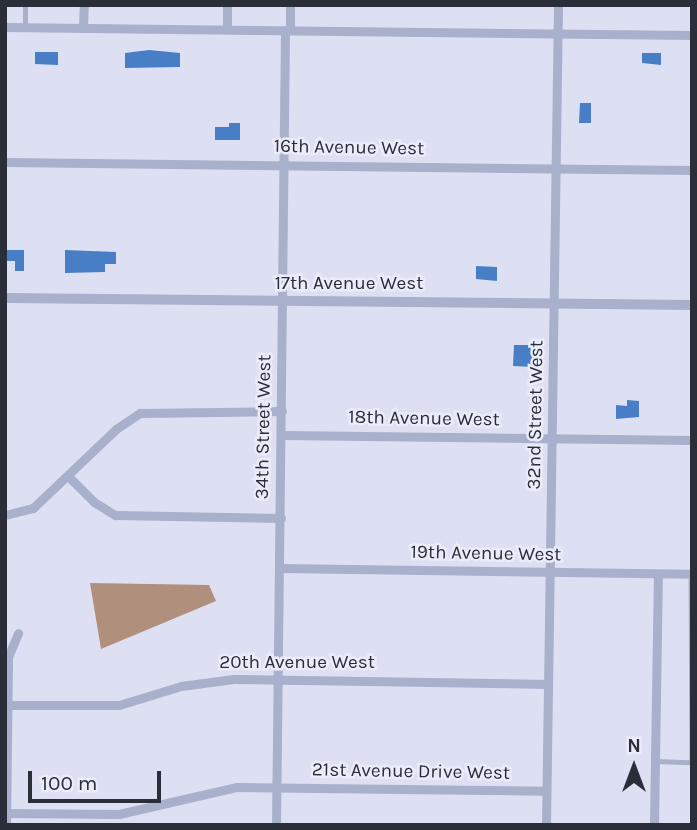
<!DOCTYPE html>
<style>
body{margin:0}
#map{position:relative;width:697px;height:830px;overflow:hidden;background:#dde0f3;font-family:Karla,sans-serif}
div>[style]{position:absolute}
.water>*{inset:0;background:#b08f7c}
.building>*{inset:0;background:#487ec6}
.service>*{height:4.5px;margin:-2.25px;padding:0 2.25px;transform-origin:2.25px;border-radius:2.25px;background:#a9b0cb}
.minor>*{height:9px;margin:-4.5px;padding:0 4.5px;transform-origin:4.5px;border-radius:4.5px;background:#a9b0cb}
.tertiary>*{height:10px;margin:-5px;padding:0 5px;transform-origin:5px;border-radius:5px;background:#a9b0cb}
span{translate:-50% -50%;white-space:nowrap;text-align:center;line-height:1.15;-webkit-text-stroke:5px #eaecfa;paint-order:stroke}
.street-label{font-size:19px;color:#292e38}
.frame{position:absolute;inset:0;border:7px solid #292e38;pointer-events:none}
.north{position:absolute;left:599px;top:732px;width:70px;height:70px;-webkit-text-stroke:5px #eaecfa;paint-order:stroke;rotate:0deg;font-size:19px;font-weight:700;line-height:28px;text-align:center;color:#292e38}
.north::after{content:'';display:block;margin:auto;width:24px;height:32px;background:#292e38;clip-path:polygon(50% 0,100% 100%,50% 72%,0 100%)}
.scale{position:absolute;left:28px;top:771px;width:133px;height:32px;box-sizing:border-box;border:4px solid #292e38;border-top:0;padding-left:9px;font-size:21px;line-height:24px;white-space:nowrap;color:#292e38;-webkit-text-stroke:5px #eaecfa;paint-order:stroke}
</style>
<div id="map">
<div class="water">
<i style="clip-path:polygon(90px 583px,209px 585px,216px 601px,101px 649px)"></i>
</div>
<div class="building">
<i style="clip-path:polygon(149px 50px,180px 53px,180px 67px,125px 68px,125px 53px)"></i>
<i style="clip-path:polygon(35px 52px,58px 52px,58px 65px,35px 64px)"></i>
<i style="clip-path:polygon(642px 53px,661px 53px,661px 65px,642px 63px)"></i>
<i style="clip-path:polygon(580px 103px,591px 103px,591px 123px,579px 123px)"></i>
<i style="clip-path:polygon(229px 123px,240px 123px,240px 140px,215px 140px,215px 127px,229px 127px)"></i>
<i style="clip-path:polygon(5px 250px,24px 250px,24px 271px,15px 271px,15px 261px,5px 261px)"></i>
<i style="clip-path:polygon(65px 250px,116px 252px,116px 264px,105px 264px,105px 272px,65px 273px)"></i>
<i style="clip-path:polygon(476px 266px,497px 267px,497px 281px,476px 279px)"></i>
<i style="clip-path:polygon(514px 345px,533px 345px,532px 367px,513px 366px)"></i>
<i style="clip-path:polygon(627px 400px,639px 401px,639px 417px,616px 419px,616px 405px,627px 406px)"></i>
</div>
<div class="service">
<i style="left:25px;top:27px;width:22px;rotate:-90deg"></i>
<i style="left:691px;top:575px;width:187px;rotate:89.7deg"></i>
<i style="left:656px;top:761px;width:33px;rotate:2deg"></i>
</div>
<div class="minor">
<i style="left:5px;top:27px;width:687px;rotate:0.67deg"></i>
<i style="left:83px;top:28px;width:23px;rotate:-88deg"></i>
<i style="left:227px;top:29px;width:24px;rotate:-90deg"></i>
<i style="left:290px;top:30px;width:25px;rotate:-90deg"></i>
<i style="left:5px;top:162px;width:687px;rotate:0.67deg"></i>
<i style="left:282px;top:435px;width:410px;rotate:0.7deg"></i>
<i style="left:68px;top:476px;width:37px;rotate:45deg"></i>
<i style="left:94px;top:502px;width:25px;rotate:32deg"></i>
<i style="left:115px;top:515px;width:166px;rotate:1deg"></i>
<i style="left:5px;top:515px;width:29px;rotate:-14deg"></i>
<i style="left:33px;top:508px;width:115px;rotate:-43.6deg"></i>
<i style="left:116px;top:429px;width:29px;rotate:-34deg"></i>
<i style="left:140px;top:413px;width:142px;rotate:-0.8deg"></i>
<i style="left:280px;top:568px;width:412px;rotate:0.8deg"></i>
<i style="left:8px;top:705px;width:111px"></i>
<i style="left:119px;top:705px;width:65px;rotate:-17deg"></i>
<i style="left:181px;top:686px;width:53px;rotate:-7.5deg"></i>
<i style="left:234px;top:679px;width:314px;rotate:0.9deg"></i>
<i style="left:6px;top:813px;width:113px;rotate:0.5deg"></i>
<i style="left:119px;top:814px;width:121px;rotate:-12.9deg"></i>
<i style="left:237px;top:787px;width:309px;rotate:0.7deg"></i>
<i style="left:6px;top:825px;width:168px;rotate:-89.3deg"></i>
<i style="left:8px;top:657px;width:26px;rotate:-67deg"></i>
<i style="left:276px;top:825px;width:795px;rotate:-89.35deg"></i>
<i style="left:546px;top:825px;width:820px;rotate:-89.16deg"></i>
<i style="left:654px;top:825px;width:251px;rotate:-89.1deg"></i>
</div>
<div class="tertiary">
<i style="left:5px;top:298px;width:687px;rotate:0.58deg"></i>
</div>
<div class="street-label">
<span style="left:349px;top:148px;rotate:1deg">16th Avenue West</span>
<span style="left:349px;top:284px">17th Avenue West</span>
<span style="left:536px;top:415px;rotate:-89deg">32nd Street West</span>
<span style="left:424px;top:419px;rotate:1deg">18th Avenue West</span>
<span style="left:264px;top:427px;rotate:-89deg">34th Street West</span>
<span style="left:486px;top:554px;rotate:1deg">19th Avenue West</span>
<span style="left:297px;top:663px">20th Avenue West</span>
<span style="left:411px;top:772px;rotate:1deg">21st Avenue Drive West</span>
</div>
<div class="frame"></div>
<div class="north">N</div>
<div class="scale">100 m</div>
</div>
